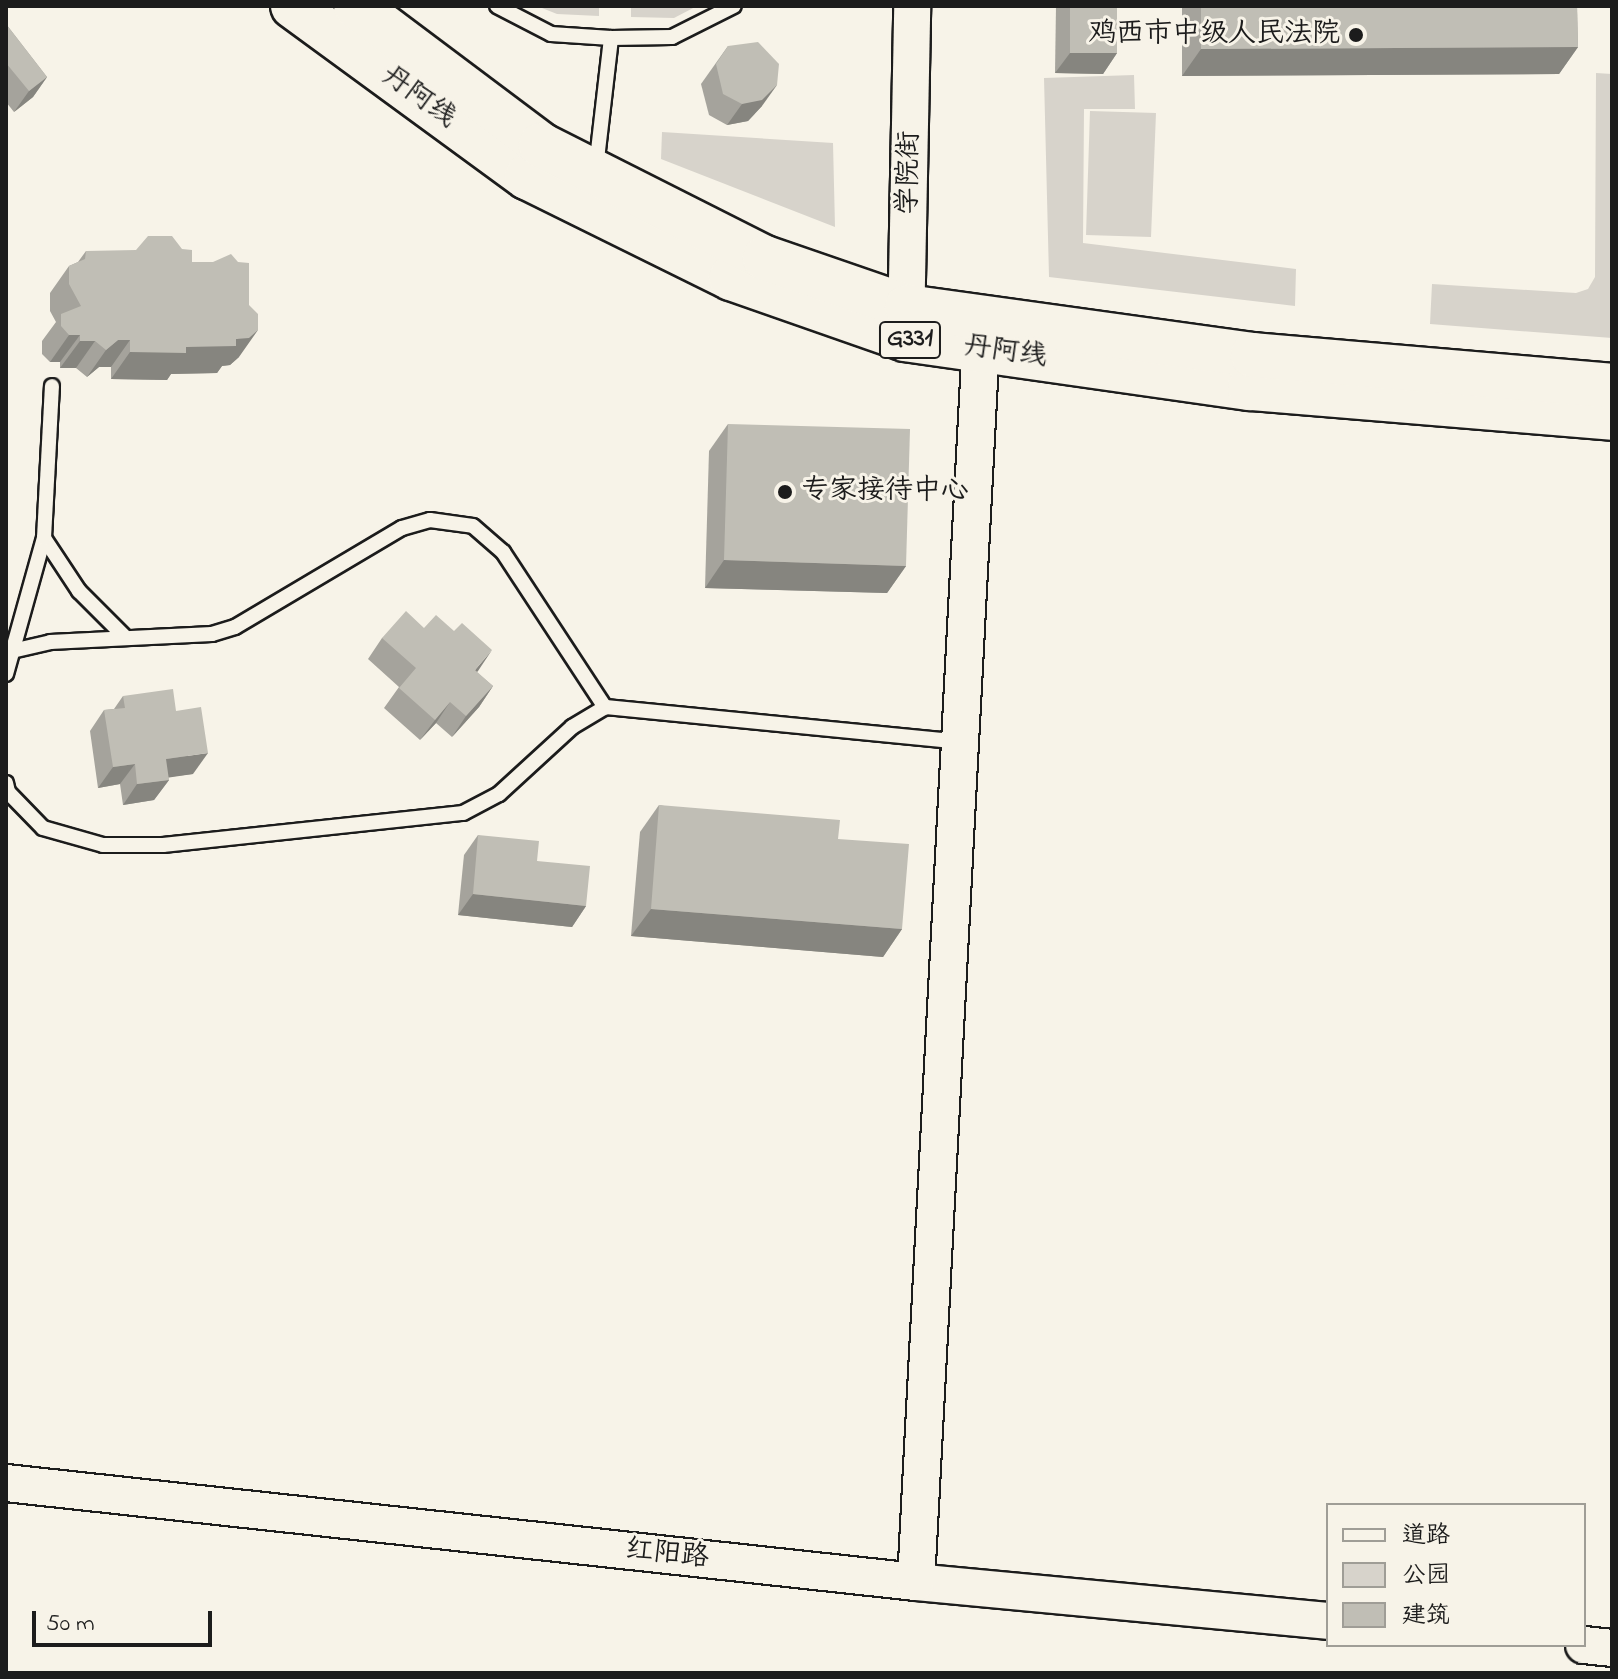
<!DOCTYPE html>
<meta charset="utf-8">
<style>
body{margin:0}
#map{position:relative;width:1618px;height:1679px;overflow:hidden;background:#f7f3e8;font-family:"Indie Flower","LXGW WenKai TC",sans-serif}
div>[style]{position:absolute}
.green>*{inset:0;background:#d7d3cb}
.roads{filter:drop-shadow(2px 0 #1c1c1c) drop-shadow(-2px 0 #1c1c1c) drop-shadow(0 2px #1c1c1c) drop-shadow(0 -2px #1c1c1c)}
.service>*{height:14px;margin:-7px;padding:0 7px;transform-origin:7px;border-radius:7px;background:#f7f3e8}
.tertiary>*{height:36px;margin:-18px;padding:0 18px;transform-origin:18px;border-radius:18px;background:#f7f3e8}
.trunk>*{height:44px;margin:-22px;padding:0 22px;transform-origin:22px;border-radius:22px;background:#f7f3e8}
.wall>*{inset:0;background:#a5a39c}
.shaded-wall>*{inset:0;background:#86857f}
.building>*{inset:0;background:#c0beb5}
.dots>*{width:22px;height:22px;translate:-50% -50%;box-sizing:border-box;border:4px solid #f7f3e8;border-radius:50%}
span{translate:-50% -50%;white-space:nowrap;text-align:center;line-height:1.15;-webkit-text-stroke:6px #f7f3e8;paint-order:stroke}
.shield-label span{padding:2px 6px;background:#f7f3e8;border:2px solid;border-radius:6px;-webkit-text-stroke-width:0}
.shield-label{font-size:26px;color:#1c1c1c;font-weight:700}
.poi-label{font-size:28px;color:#1c1c1c}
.right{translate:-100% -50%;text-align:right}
.left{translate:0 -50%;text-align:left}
.street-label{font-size:28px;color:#1c1c1c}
.frame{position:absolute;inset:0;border:8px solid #1c1c1c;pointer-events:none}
.legend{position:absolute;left:1326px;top:1503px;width:260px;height:144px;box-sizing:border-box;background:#f7f3e8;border:2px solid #9f9d96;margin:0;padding:10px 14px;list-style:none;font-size:24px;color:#1c1c1c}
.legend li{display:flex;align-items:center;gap:16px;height:40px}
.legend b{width:40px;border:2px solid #9f9d96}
.scale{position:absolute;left:32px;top:1611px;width:180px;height:36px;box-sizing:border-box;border:4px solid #1c1c1c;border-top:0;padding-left:10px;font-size:24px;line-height:28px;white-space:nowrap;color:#1c1c1c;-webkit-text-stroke:6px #f7f3e8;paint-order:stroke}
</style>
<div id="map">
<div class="green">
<i style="clip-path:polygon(537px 6px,599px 6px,599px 16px,557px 14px)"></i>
<i style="clip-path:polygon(631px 6px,697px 6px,674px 18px,631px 17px)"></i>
<i style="clip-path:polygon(1596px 73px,1612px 74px,1612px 338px,1430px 324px,1432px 284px,1576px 293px,1588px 289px,1595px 277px)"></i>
<i style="clip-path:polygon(1134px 75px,1135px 109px,1084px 109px,1083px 243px,1296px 269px,1295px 306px,1049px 277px,1044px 78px)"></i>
<i style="clip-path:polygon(1090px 111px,1156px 113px,1151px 237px,1086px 235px)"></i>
<i style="clip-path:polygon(662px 132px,833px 143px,835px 227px,661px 159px)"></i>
</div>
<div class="roads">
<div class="service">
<i style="left:497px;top:6px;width:61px;rotate:27.4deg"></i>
<i style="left:551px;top:34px;width:60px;rotate:3.8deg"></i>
<i style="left:611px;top:38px;width:61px;rotate:-0.9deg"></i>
<i style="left:672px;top:37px;width:69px;rotate:-26.6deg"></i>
<i style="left:596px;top:168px;width:131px;rotate:-83.4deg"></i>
<i style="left:44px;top:538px;width:64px;rotate:56.6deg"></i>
<i style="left:79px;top:591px;width:64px;rotate:45deg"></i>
<i style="left:12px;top:651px;width:39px;rotate:-13deg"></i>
<i style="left:50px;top:642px;width:162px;rotate:-2.8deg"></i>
<i style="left:212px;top:634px;width:24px;rotate:-17deg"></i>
<i style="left:235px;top:627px;width:194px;rotate:-30.7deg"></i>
<i style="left:402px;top:528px;width:29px;rotate:-16deg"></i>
<i style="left:430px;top:520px;width:43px;rotate:7.9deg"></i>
<i style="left:473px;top:526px;width:40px;rotate:41deg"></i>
<i style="left:503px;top:552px;width:186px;rotate:56.7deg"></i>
<i style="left:6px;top:674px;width:141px;rotate:-74.4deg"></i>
<i style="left:44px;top:538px;width:152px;rotate:-87deg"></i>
<i style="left:6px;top:783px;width:9px;rotate:77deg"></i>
<i style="left:8px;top:792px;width:50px;rotate:45.8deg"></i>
<i style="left:43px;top:828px;width:62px;rotate:15.8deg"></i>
<i style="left:103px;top:845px;width:60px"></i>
<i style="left:163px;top:845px;width:302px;rotate:-6.1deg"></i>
<i style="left:463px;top:813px;width:41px;rotate:-27.8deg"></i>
<i style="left:499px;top:794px;width:99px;rotate:-42.5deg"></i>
<i style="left:572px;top:727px;width:39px;rotate:-31deg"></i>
<i style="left:605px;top:707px;width:357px;rotate:5.6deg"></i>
</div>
<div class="tertiary">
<i style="left:906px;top:332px;width:326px;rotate:-88.9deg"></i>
<i style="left:6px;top:1483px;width:915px;rotate:6.21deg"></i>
<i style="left:916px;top:1582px;width:414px;rotate:5.4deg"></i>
<i style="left:916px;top:1582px;width:1262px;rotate:-87deg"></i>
<i style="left:1584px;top:1645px;width:28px;rotate:6deg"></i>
</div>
<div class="trunk">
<i style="left:293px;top:6px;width:290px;rotate:36.2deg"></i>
<i style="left:527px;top:177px;width:228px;rotate:26.3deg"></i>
<i style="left:731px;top:278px;width:184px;rotate:19.3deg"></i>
<i style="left:905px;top:339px;width:348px;rotate:8.1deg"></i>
<i style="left:1250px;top:388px;width:363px;rotate:4.7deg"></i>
<i style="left:356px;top:6px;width:231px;rotate:36.9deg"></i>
<i style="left:541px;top:145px;width:251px;rotate:26.8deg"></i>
<i style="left:765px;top:258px;width:150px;rotate:19deg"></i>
<i style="left:907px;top:307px;width:349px;rotate:7.9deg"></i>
<i style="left:1253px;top:355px;width:360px;rotate:4.9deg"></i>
</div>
</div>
<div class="wall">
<i style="clip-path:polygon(1056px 6px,1117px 6px,1117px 53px,1103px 74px,1055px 73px)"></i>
<i style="clip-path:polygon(1182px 6px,1577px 6px,1578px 47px,1559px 74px,1182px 76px)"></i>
<i style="clip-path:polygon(6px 24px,47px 77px,33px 97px,14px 112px,6px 102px)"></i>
<i style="clip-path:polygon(728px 46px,762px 106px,748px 121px,727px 125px,709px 115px,701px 84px)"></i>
<i style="clip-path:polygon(86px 251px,192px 262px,239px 357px,230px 365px,222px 366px,217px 373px,171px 374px,167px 380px,111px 379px,111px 367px,99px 367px,87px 377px,76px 368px,60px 368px,60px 362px,50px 362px,42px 354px,42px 341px,56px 322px,50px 311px,50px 293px,69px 266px,78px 262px)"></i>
<i style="clip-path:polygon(728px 424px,906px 566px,887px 593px,705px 588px,709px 451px)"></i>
<i style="clip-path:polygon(424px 628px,493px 686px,479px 707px,452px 737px,436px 723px,420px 740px,384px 708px,399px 687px,368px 659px,382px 638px)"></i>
<i style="clip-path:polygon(123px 696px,176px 711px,193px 774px,168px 777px,169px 780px,154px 800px,123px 805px,120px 784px,98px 788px,90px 731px,104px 710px,114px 709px)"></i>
<i style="clip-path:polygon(659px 805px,838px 839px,902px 929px,883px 957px,631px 936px,640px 832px)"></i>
<i style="clip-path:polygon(478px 835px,537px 861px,586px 906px,572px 927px,458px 915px,464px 855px)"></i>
</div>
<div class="shaded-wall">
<i style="clip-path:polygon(1578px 47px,1559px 74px,1182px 76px,1201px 49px)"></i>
<i style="clip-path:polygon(1070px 53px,1117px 53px,1103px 74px,1055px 73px)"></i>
<i style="clip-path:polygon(47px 77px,33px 97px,14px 112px,29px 91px)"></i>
<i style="clip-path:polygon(777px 85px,762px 106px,748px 121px,727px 125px,742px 104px)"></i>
<i style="clip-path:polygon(258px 330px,239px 357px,230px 365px,222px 366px,217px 373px,171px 374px,167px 380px,111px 379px,130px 352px,186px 347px,236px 339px)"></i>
<i style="clip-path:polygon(69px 335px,80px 335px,60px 362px,50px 362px)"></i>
<i style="clip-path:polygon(118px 340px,130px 340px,111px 367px,99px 367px,87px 377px,106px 350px)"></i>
<i style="clip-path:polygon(80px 341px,95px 341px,76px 368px,60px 368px)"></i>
<i style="clip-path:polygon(724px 560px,906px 566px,887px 593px,705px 588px)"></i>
<i style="clip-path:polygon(492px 650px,478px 671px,460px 691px,475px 670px)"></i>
<i style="clip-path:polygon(493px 686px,479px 707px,452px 737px,466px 716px)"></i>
<i style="clip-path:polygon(450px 702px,436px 723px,420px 740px,435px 720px)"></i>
<i style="clip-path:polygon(208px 753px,193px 774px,152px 780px,166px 759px)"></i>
<i style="clip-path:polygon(135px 764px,120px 784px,98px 788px,113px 767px)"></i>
<i style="clip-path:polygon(169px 780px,154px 800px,123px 805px,137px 784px)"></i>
<i style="clip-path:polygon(473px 894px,586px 906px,572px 927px,458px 915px)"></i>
<i style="clip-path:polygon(651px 909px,902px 929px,883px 957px,631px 936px)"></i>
</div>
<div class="building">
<i style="clip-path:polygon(1070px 6px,1117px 6px,1117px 53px,1070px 53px)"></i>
<i style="clip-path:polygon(1201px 6px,1577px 6px,1578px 47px,1201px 49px)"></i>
<i style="clip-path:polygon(6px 24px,47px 77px,29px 91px,6px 63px)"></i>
<i style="clip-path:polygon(758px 42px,779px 64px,777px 85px,762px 100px,742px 104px,723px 94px,716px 64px,728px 46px)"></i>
<i style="clip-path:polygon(148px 236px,172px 236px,182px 249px,192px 250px,192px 262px,213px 262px,231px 254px,238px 262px,249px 263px,249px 305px,258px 314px,258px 330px,249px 338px,236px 339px,236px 346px,186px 347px,186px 353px,130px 352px,130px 340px,118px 340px,106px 350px,95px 341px,80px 341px,80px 335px,69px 335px,61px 326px,61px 314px,81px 306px,69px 284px,69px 266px,85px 259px,86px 251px,136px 250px)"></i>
<i style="clip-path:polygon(728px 424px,910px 429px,906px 566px,724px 560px)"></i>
<i style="clip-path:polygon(406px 611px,424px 628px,436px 615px,454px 631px,462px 623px,492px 650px,475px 670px,493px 686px,466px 716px,450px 702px,435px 720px,399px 688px,416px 668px,382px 638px)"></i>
<i style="clip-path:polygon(173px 689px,176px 711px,201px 707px,208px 753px,166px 759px,169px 780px,137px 784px,135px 764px,113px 767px,104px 710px,125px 708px,123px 696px)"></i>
<i style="clip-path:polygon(659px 805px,840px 820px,838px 839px,909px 844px,902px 929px,651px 909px)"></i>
<i style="clip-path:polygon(478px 835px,539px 841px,537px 861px,590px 866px,586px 906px,473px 894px)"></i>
</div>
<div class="dots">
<i style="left:1356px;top:35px;background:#1c1c1c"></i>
<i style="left:785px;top:492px;background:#1c1c1c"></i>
</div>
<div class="shield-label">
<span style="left:910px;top:340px">G331</span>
</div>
<div class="poi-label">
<span class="right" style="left:1340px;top:35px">鸡西市中级人民法院</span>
<span class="left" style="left:801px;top:492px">专家接待中心</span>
</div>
<div class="street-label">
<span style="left:418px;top:98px;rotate:36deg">丹阿线</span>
<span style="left:910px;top:173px;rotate:-89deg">学院街</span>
<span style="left:1005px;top:353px;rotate:8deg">丹阿线</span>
<span style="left:667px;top:1555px;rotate:6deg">红阳路</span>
</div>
<div class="frame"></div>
<ul class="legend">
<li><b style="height:10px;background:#f7f3e8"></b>道路</li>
<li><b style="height:22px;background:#d7d3cb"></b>公园</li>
<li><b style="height:22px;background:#c0beb5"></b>建筑</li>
</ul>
<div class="scale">50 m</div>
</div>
